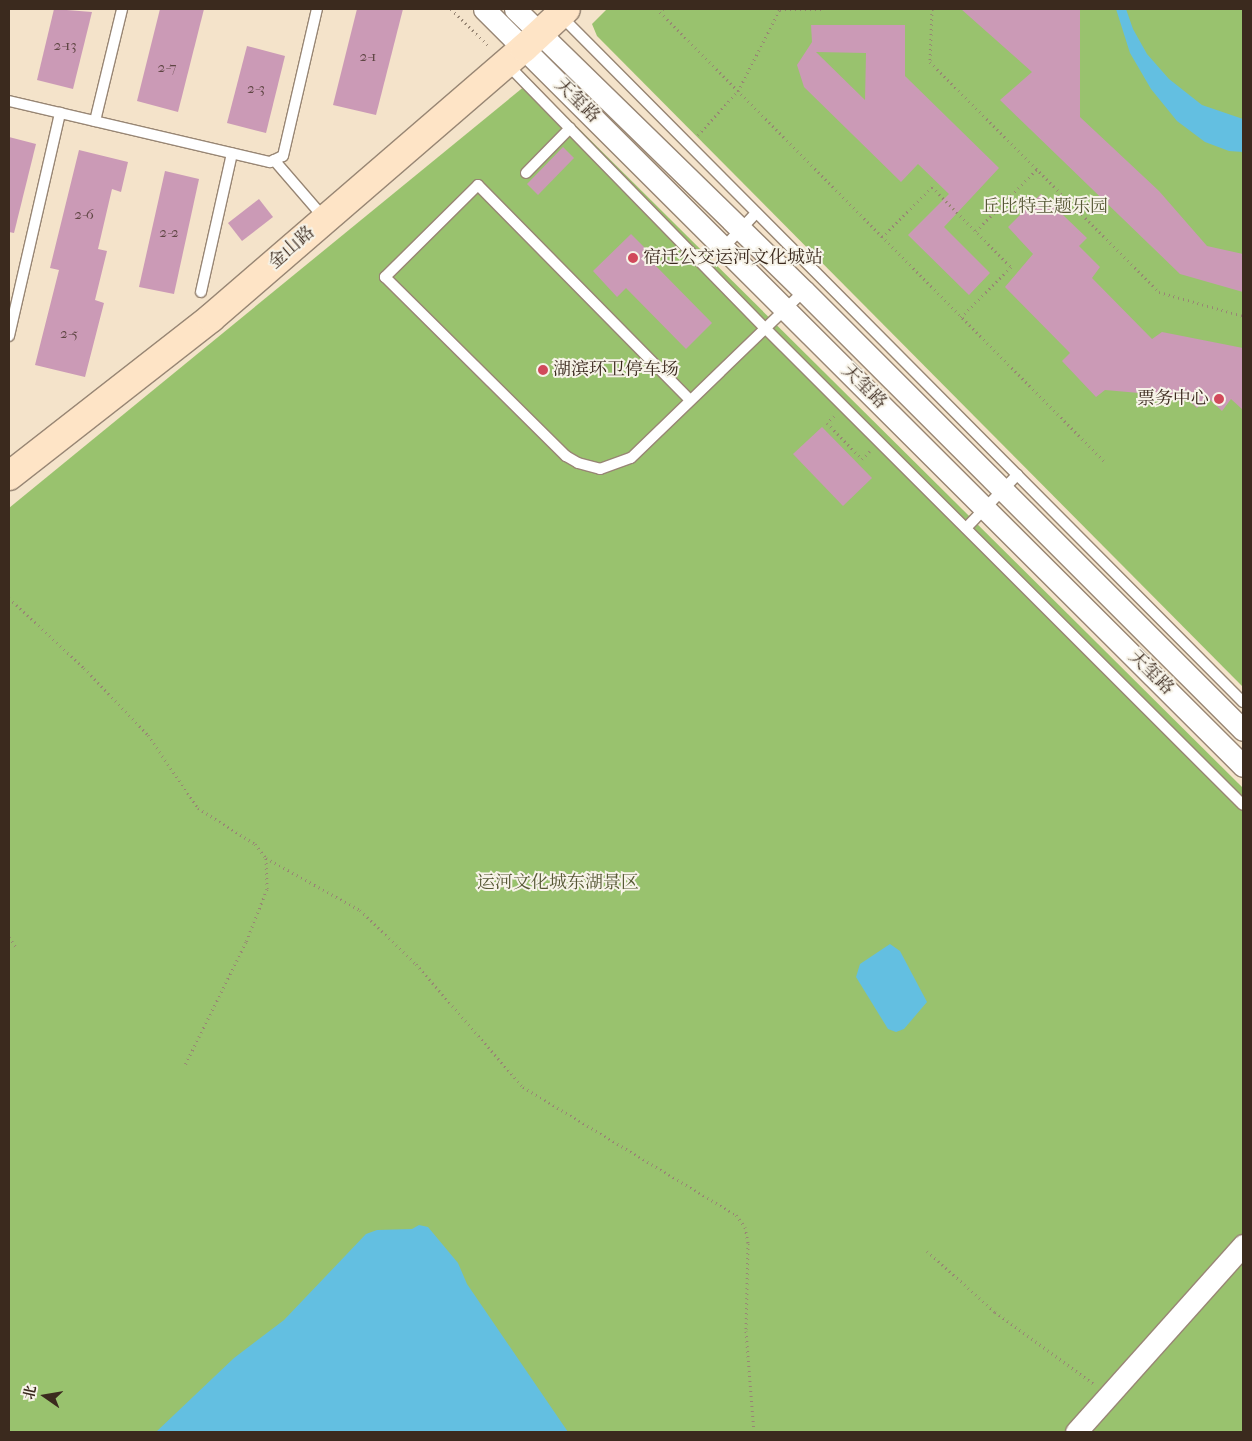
<!DOCTYPE html>
<meta charset="utf-8">
<style>
body{margin:0}
#map{position:relative;width:1252px;height:1441px;overflow:hidden;background:#f4e3ca;font-family:"IM FELL French Canon","Noto Serif SC",serif}
div>[style]{position:absolute}
.green>*{inset:0;background:#99c26e}
.water>*{inset:0;background:#63bfe1}
.building>*{inset:0;background:#cb9ab6}
.path>*{height:3px;margin-top:-1.5px;transform-origin:0;background:repeating-linear-gradient(90deg,#988674 0 1px,transparent 0 5px)}
.roads{filter:drop-shadow(1px 0 #988674) drop-shadow(-1px 0 #988674) drop-shadow(0 1px #988674) drop-shadow(0 -1px #988674)}
.lane>*{height:10px;margin:-5px;padding:0 5px;transform-origin:5px;border-radius:5px;background:#fff}
.street>*{height:21px;margin:-10.5px;padding:0 10.5px;transform-origin:10.5px;border-radius:10.5px;background:#fff}
.secondary>*{height:28px;margin:-14px;padding:0 14px;transform-origin:14px;border-radius:14px;background:#fee4c6}
.dots>*{width:14px;height:14px;translate:-50% -50%;box-sizing:border-box;border:2px solid #f7f3e8;border-radius:50%}
span{translate:-50% -50%;white-space:nowrap;text-align:center;line-height:1.15;-webkit-text-stroke:4px #f7f3e8;paint-order:stroke}
.number-label{font-size:15px;color:#5f4644}
.number-label span{-webkit-text-stroke-width:0}
.street-label{font-size:18px;color:#3b2a1e}
.park-label{font-size:18px;color:#575836}
.poi-label{font-size:18px;color:#3b2a1e}
.left{translate:0 -50%;text-align:left}
.right{translate:-100% -50%;text-align:right}
.frame{position:absolute;inset:0;border:10px solid #3b2a1e;pointer-events:none}
.north{position:absolute;left:20px;top:1371px;width:50px;height:50px;-webkit-text-stroke:4px #f7f3e8;paint-order:stroke;rotate:283deg;font-size:14px;font-weight:700;line-height:20px;text-align:center;color:#3b2a1e}
.north::after{content:'';display:block;margin:auto;width:18px;height:22px;background:#3b2a1e;clip-path:polygon(50% 0,100% 100%,50% 72%,0 100%)}
</style>
<div id="map">
<div class="green">
<i style="clip-path:polygon(607px 9px,1243px 9px,1243px 687px,597px 36px,592px 24px)"></i>
<i style="clip-path:polygon(531px 81px,1243px 788px,1243px 1432px,9px 1432px,9px 508px)"></i>
</div>
<div class="water">
<i style="clip-path:polygon(1116px 9px,1126px 9px,1133px 29px,1147px 54px,1169px 79px,1202px 105px,1243px 119px,1243px 152px,1229px 151px,1205px 142px,1177px 121px,1151px 89px,1130px 53px)"></i>
<i style="clip-path:polygon(890px 944px,900px 951px,927px 1002px,904px 1029px,896px 1032px,888px 1029px,856px 977px,860px 964px)"></i>
<i style="clip-path:polygon(419px 1225px,428px 1227px,458px 1263px,467px 1284px,568px 1432px,156px 1432px,234px 1358px,284px 1320px,366px 1234px,377px 1230px,412px 1229px)"></i>
</div>
<div class="building">
<i style="clip-path:polygon(54px 9px,92px 12px,73px 89px,37px 80px)"></i>
<i style="clip-path:polygon(160px 9px,204px 9px,178px 112px,137px 101px)"></i>
<i style="clip-path:polygon(357px 9px,403px 9px,376px 115px,333px 105px)"></i>
<i style="clip-path:polygon(961px 9px,1080px 9px,1080px 117px,1159px 191px,1207px 246px,1243px 254px,1243px 292px,1180px 274px,1000px 100px,1032px 72px)"></i>
<i style="clip-path:polygon(evenodd,811px 25px,905px 25px,905px 76px,999px 168px,944px 227px,990px 273px,969px 295px,908px 235px,949px 194px,918px 164px,901px 182px,804px 87px,797px 65px,812px 42px,811px 25px,816px 52px,866px 53px,865px 100px,816px 52px)"></i>
<i style="clip-path:polygon(247px 46px,285px 56px,266px 133px,227px 123px)"></i>
<i style="clip-path:polygon(9px 137px,36px 144px,14px 233px,9px 232px)"></i>
<i style="clip-path:polygon(563px 147px,574px 158px,538px 195px,527px 184px)"></i>
<i style="clip-path:polygon(79px 150px,128px 162px,121px 192px,112px 189px,98px 249px,107px 251px,95px 300px,104px 303px,85px 377px,35px 365px,59px 270px,50px 268px)"></i>
<i style="clip-path:polygon(165px 171px,199px 179px,174px 294px,139px 287px)"></i>
<i style="clip-path:polygon(1041px 194px,1087px 238px,1079px 246px,1100px 267px,1092px 278px,1152px 339px,1162px 332px,1243px 348px,1243px 410px,1231px 399px,1222px 411px,1207px 397px,1197px 408px,1185px 397px,1105px 390px,1096px 397px,1062px 361px,1070px 353px,1005px 287px,1033px 254px,1008px 227px)"></i>
<i style="clip-path:polygon(259px 199px,273px 217px,242px 241px,228px 223px)"></i>
<i style="clip-path:polygon(631px 234px,656px 259px,652px 262px,712px 323px,686px 349px,626px 288px,617px 297px,593px 271px)"></i>
<i style="clip-path:polygon(822px 427px,872px 478px,843px 506px,793px 454px)"></i>
</div>
<div class="path">
<i style="left:451px;top:9px;width:54px;rotate:44.3deg"></i>
<i style="left:663px;top:9px;width:4px;rotate:135deg"></i>
<i style="left:660px;top:12px;width:631px;rotate:45.32deg"></i>
<i style="left:932px;top:9px;width:53px;rotate:92.2deg"></i>
<i style="left:930px;top:62px;width:325px;rotate:45.1deg"></i>
<i style="left:1159px;top:292px;width:87px;rotate:15.9deg"></i>
<i style="left:698px;top:135px;width:59px;rotate:-47.7deg"></i>
<i style="left:738px;top:91px;width:92px;rotate:-62.9deg"></i>
<i style="left:780px;top:9px;width:45px"></i>
<i style="left:976px;top:231px;width:87px;rotate:-45.5deg"></i>
<i style="left:882px;top:237px;width:71px;rotate:-45deg"></i>
<i style="left:932px;top:187px;width:112px;rotate:45.4deg"></i>
<i style="left:1011px;top:267px;width:71px;rotate:135deg"></i>
<i style="left:834px;top:416px;width:10px;rotate:135deg"></i>
<i style="left:827px;top:423px;width:50px;rotate:45.8deg"></i>
<i style="left:862px;top:459px;width:11px;rotate:-45deg"></i>
<i style="left:9px;top:598px;width:103px;rotate:43deg"></i>
<i style="left:84px;top:668px;width:93px;rotate:46.3deg"></i>
<i style="left:148px;top:735px;width:88px;rotate:55.6deg"></i>
<i style="left:198px;top:808px;width:67px;rotate:32.3deg"></i>
<i style="left:255px;top:844px;width:18px;rotate:52deg"></i>
<i style="left:266px;top:858px;width:31px;rotate:88deg"></i>
<i style="left:267px;top:889px;width:57px;rotate:111.6deg"></i>
<i style="left:246px;top:942px;width:137px;rotate:116.4deg"></i>
<i style="left:266px;top:858px;width:107px;rotate:29deg"></i>
<i style="left:360px;top:910px;width:78px;rotate:44deg"></i>
<i style="left:416px;top:964px;width:163px;rotate:49deg"></i>
<i style="left:523px;top:1087px;width:249px;rotate:31deg"></i>
<i style="left:736px;top:1215px;width:15px;rotate:53deg"></i>
<i style="left:745px;top:1227px;width:16px;rotate:79deg"></i>
<i style="left:748px;top:1243px;width:88px;rotate:91.3deg"></i>
<i style="left:746px;top:1331px;width:101px;rotate:85.5deg"></i>
<i style="left:9px;top:937px;width:11px;rotate:56deg"></i>
<i style="left:927px;top:1251px;width:91px;rotate:41.9deg"></i>
<i style="left:995px;top:1312px;width:122px;rotate:36deg"></i>
</div>
<div class="roads">
<div class="lane">
<i style="left:560px;top:15px;width:969px;rotate:45.17deg"></i>
<i style="left:507px;top:64px;width:369px;rotate:45.7deg"></i>
<i style="left:765px;top:328px;width:675px;rotate:44.94deg"></i>
<i style="left:9px;top:101px;width:268px;rotate:13.2deg"></i>
<i style="left:270px;top:162px;width:14px;rotate:-25deg"></i>
<i style="left:283px;top:156px;width:151px;rotate:-77deg"></i>
<i style="left:95px;top:121px;width:115px;rotate:-76.4deg"></i>
<i style="left:274px;top:160px;width:77px;rotate:49.2deg"></i>
<i style="left:526px;top:173px;width:63px;rotate:-45.6deg"></i>
<i style="left:724px;top:247px;width:47px;rotate:-46.7deg"></i>
<i style="left:201px;top:292px;width:142px;rotate:-77.4deg"></i>
<i style="left:9px;top:336px;width:229px;rotate:-77.1deg"></i>
<i style="left:690px;top:400px;width:302px;rotate:-134.6deg"></i>
<i style="left:478px;top:185px;width:131px;rotate:135.3deg"></i>
<i style="left:385px;top:277px;width:255px;rotate:44.7deg"></i>
<i style="left:566px;top:456px;width:14px;rotate:30deg"></i>
<i style="left:578px;top:463px;width:23px;rotate:15deg"></i>
<i style="left:600px;top:469px;width:33px;rotate:-20deg"></i>
<i style="left:631px;top:458px;width:240px;rotate:-44deg"></i>
<i style="left:966px;top:528px;width:74px;rotate:-46.1deg"></i>
</div>
<div class="street">
<i style="left:484px;top:9px;width:1072px;rotate:44.92deg"></i>
<i style="left:515px;top:9px;width:404px;rotate:44.3deg"></i>
<i style="left:804px;top:291px;width:621px;rotate:45deg"></i>
<i style="left:1076px;top:1432px;width:251px;rotate:-48.2deg"></i>
</div>
<div class="secondary">
<i style="left:9px;top:476px;width:256px;rotate:-38deg"></i>
<i style="left:211px;top:318px;width:413px;rotate:-40.8deg"></i>
<i style="left:524px;top:48px;width:57px;rotate:-42.9deg"></i>
</div>
</div>
<div class="dots">
<i style="left:633px;top:258px;background:#d1495b"></i>
<i style="left:543px;top:370px;background:#d1495b"></i>
<i style="left:1219px;top:399px;background:#d1495b"></i>
</div>
<div class="number-label">
<span style="left:65px;top:46px">2-13</span>
<span style="left:368px;top:57px">2-1</span>
<span style="left:167px;top:68px">2-7</span>
<span style="left:256px;top:89px">2-3</span>
<span style="left:84px;top:215px">2-6</span>
<span style="left:169px;top:233px">2-2</span>
<span style="left:69px;top:334px">2-5</span>
</div>
<div class="street-label">
<span style="left:577px;top:101px;rotate:45deg">天玺路</span>
<span style="left:292px;top:248px;rotate:-41deg">金山路</span>
<span style="left:864px;top:387px;rotate:45deg">天玺路</span>
<span style="left:1151px;top:673px;rotate:45deg">天玺路</span>
</div>
<div class="park-label">
<span style="left:1045px;top:207px">丘比特主题乐园</span>
<span style="left:558px;top:883px">运河文化城东湖景区</span>
</div>
<div class="poi-label">
<span class="left" style="left:643px;top:258px">宿迁公交运河文化城站</span>
<span class="left" style="left:553px;top:370px">湖滨环卫停车场</span>
<span class="right" style="left:1209px;top:399px">票务中心</span>
</div>
<div class="frame"></div>
<div class="north">北</div>
</div>
